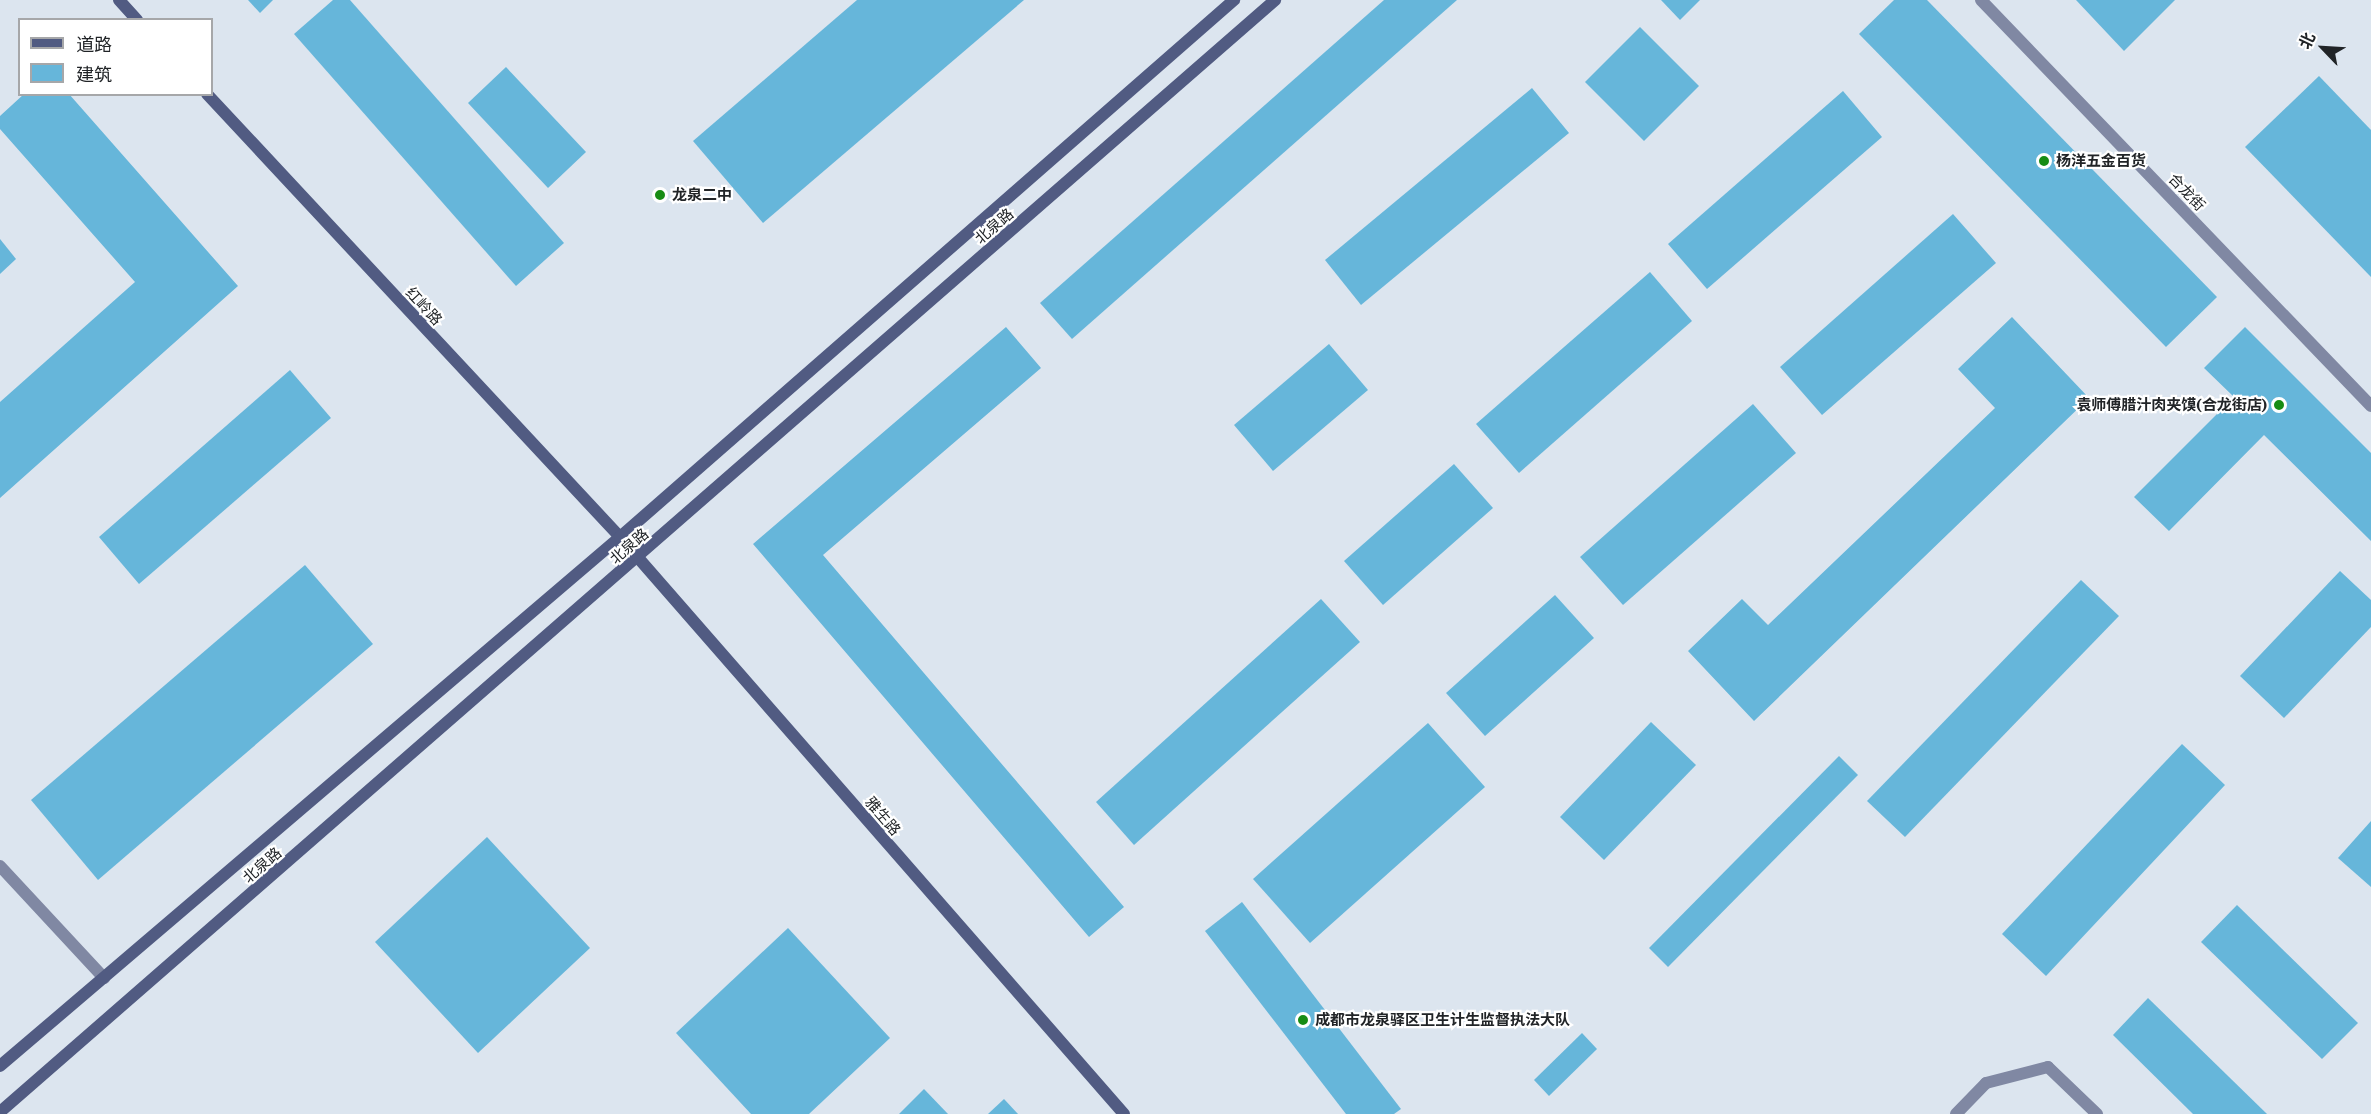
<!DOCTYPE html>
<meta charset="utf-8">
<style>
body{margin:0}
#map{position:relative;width:2371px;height:1114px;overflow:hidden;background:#dce5ef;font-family:"IBM Plex Serif","Noto Sans SC",serif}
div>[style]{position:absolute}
.building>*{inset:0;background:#66b6da}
.lane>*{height:12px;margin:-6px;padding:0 6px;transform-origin:6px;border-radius:6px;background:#8088a3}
.street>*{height:12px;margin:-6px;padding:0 6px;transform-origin:6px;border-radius:6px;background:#8088a3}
.secondary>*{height:12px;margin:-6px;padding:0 6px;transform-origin:6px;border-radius:6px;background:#515b82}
.dots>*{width:16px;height:16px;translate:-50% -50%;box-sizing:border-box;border:3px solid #fff;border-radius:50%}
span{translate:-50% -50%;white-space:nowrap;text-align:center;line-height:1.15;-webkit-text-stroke:4.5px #fff;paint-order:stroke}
.poi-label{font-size:15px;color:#212427;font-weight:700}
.left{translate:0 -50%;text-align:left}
.right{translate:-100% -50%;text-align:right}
.street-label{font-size:15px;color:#212427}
.legend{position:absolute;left:18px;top:18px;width:195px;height:78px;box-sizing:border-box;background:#fff;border:2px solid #a6a7a9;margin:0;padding:8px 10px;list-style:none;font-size:18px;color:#212427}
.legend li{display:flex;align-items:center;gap:12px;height:30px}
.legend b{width:30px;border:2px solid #a6a7a9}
.north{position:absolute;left:2293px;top:18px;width:60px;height:60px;-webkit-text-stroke:4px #fff;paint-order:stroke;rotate:295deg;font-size:16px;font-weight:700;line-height:24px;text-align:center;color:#212427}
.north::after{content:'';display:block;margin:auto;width:21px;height:27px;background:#212427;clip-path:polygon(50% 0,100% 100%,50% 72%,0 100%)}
</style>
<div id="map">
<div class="building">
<i style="clip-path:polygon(248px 0,273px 0,260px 13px)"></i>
<i style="clip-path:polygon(333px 0,350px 0,564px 243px,516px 286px,294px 34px)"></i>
<i style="clip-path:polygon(857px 0,1024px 0,763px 223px,693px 141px)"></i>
<i style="clip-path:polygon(1384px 0,1457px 0,1072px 339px,1040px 303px)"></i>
<i style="clip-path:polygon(1661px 0,1700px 0,1680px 20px)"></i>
<i style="clip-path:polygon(1894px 0,1927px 0,2217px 297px,2166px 347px,1859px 34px)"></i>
<i style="clip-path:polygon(2076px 0,2175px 0,2124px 51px)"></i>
<i style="clip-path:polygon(1640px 27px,1699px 86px,1644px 141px,1585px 82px)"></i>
<i style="clip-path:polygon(506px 67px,586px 152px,548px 188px,468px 103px)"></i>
<i style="clip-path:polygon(2319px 76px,2371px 130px,2371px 277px,2245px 147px)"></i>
<i style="clip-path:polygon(1532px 88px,1569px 133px,1361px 305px,1325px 260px)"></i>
<i style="clip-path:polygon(1843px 91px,1882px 137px,1707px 289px,1668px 244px)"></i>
<i style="clip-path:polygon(24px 94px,69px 94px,238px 286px,0 498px,0 402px,135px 282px,0 129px,0 116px)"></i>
<i style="clip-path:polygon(1953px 214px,1996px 263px,1822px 415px,1780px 367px)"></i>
<i style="clip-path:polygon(0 239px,16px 259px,0 274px)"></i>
<i style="clip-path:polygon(1650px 272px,1692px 321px,1519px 473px,1476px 424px)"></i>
<i style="clip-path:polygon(2012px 317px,2089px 398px,1754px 721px,1688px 651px,1742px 599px,1768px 625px,1995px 408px,1958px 369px)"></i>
<i style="clip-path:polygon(1006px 327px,1041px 368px,823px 555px,1124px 907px,1089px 937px,753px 544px)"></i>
<i style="clip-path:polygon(2245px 327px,2371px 453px,2371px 541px,2264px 435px,2169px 531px,2134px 497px,2234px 397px,2204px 368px)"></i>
<i style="clip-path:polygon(1329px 344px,1368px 390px,1273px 471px,1234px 425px)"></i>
<i style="clip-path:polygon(290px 370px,331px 418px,139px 584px,99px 537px)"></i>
<i style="clip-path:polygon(1753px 404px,1796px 453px,1623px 605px,1580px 557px)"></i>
<i style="clip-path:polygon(1454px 464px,1493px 508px,1383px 605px,1344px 561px)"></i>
<i style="clip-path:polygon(305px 565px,373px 644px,98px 880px,31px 800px)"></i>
<i style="clip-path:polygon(2340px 571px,2371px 600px,2371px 627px,2284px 718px,2240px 676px)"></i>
<i style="clip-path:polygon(2081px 580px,2119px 616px,1905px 837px,1867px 801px)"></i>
<i style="clip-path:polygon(1555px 595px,1594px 638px,1485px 736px,1446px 693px)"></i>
<i style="clip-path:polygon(1321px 599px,1360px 642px,1134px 845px,1096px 802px)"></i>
<i style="clip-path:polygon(1651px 722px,1696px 765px,1604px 860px,1560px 817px)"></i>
<i style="clip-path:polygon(1428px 723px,1485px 787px,1310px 943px,1253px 879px)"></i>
<i style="clip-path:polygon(2182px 744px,2225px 785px,2046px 976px,2002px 934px)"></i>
<i style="clip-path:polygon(1839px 756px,1858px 775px,1668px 967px,1649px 948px)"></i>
<i style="clip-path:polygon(2371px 821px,2371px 887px,2338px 858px)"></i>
<i style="clip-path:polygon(487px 837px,590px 948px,478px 1053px,375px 942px)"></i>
<i style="clip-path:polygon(1242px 902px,1401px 1109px,1394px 1114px,1346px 1114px,1205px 931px)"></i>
<i style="clip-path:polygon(2237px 905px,2358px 1023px,2322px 1059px,2201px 942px)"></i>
<i style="clip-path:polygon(788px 928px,890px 1038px,809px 1114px,751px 1114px,676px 1033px)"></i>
<i style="clip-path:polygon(2148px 998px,2267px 1114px,2193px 1114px,2113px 1035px)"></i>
<i style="clip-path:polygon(1582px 1033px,1597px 1049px,1549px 1096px,1534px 1080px)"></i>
<i style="clip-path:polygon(924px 1089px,948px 1114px,899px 1114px)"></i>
<i style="clip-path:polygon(1004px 1099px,1018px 1114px,988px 1114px)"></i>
</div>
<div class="lane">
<i style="left:1956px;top:1114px;width:43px;rotate:-45.9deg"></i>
<i style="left:1986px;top:1083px;width:64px;rotate:-14.5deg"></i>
<i style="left:2048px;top:1067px;width:68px;rotate:43.8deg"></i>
</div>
<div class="street">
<i style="left:1981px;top:0;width:563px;rotate:46.15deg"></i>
<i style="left:0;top:866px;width:153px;rotate:47.1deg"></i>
</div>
<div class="secondary">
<i style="left:119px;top:0;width:27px;rotate:48deg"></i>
<i style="left:207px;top:94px;width:606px;rotate:47.01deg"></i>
<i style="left:620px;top:537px;width:766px;rotate:48.86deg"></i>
<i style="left:0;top:1066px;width:815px;rotate:-40.47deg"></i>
<i style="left:620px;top:537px;width:816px;rotate:-41.17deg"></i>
<i style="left:0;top:1112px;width:1692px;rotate:-41.09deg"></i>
</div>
<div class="dots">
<i style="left:2044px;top:161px;background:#178c14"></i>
<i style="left:660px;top:195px;background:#178c14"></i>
<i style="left:2279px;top:405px;background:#178c14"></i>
<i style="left:1303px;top:1020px;background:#178c14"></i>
</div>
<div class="poi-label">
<span class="left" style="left:2056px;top:161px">杨洋五金百货</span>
<span class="left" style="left:672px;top:195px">龙泉二中</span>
<span class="right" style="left:2267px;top:405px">袁师傅腊汁肉夹馍(合龙街店)</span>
<span class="left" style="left:1315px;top:1020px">成都市龙泉驿区卫生计生监督执法大队</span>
</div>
<div class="street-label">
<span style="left:2187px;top:192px;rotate:46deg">合龙街</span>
<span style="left:994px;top:226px;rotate:-41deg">北泉路</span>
<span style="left:424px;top:306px;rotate:47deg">红岭路</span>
<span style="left:629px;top:546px;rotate:-41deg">北泉路</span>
<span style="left:883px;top:816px;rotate:49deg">雅生路</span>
<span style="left:262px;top:865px;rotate:-41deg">北泉路</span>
</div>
<ul class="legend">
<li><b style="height:8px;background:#515b82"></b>道路</li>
<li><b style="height:16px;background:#66b6da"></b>建筑</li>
</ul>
<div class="north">北</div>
</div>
